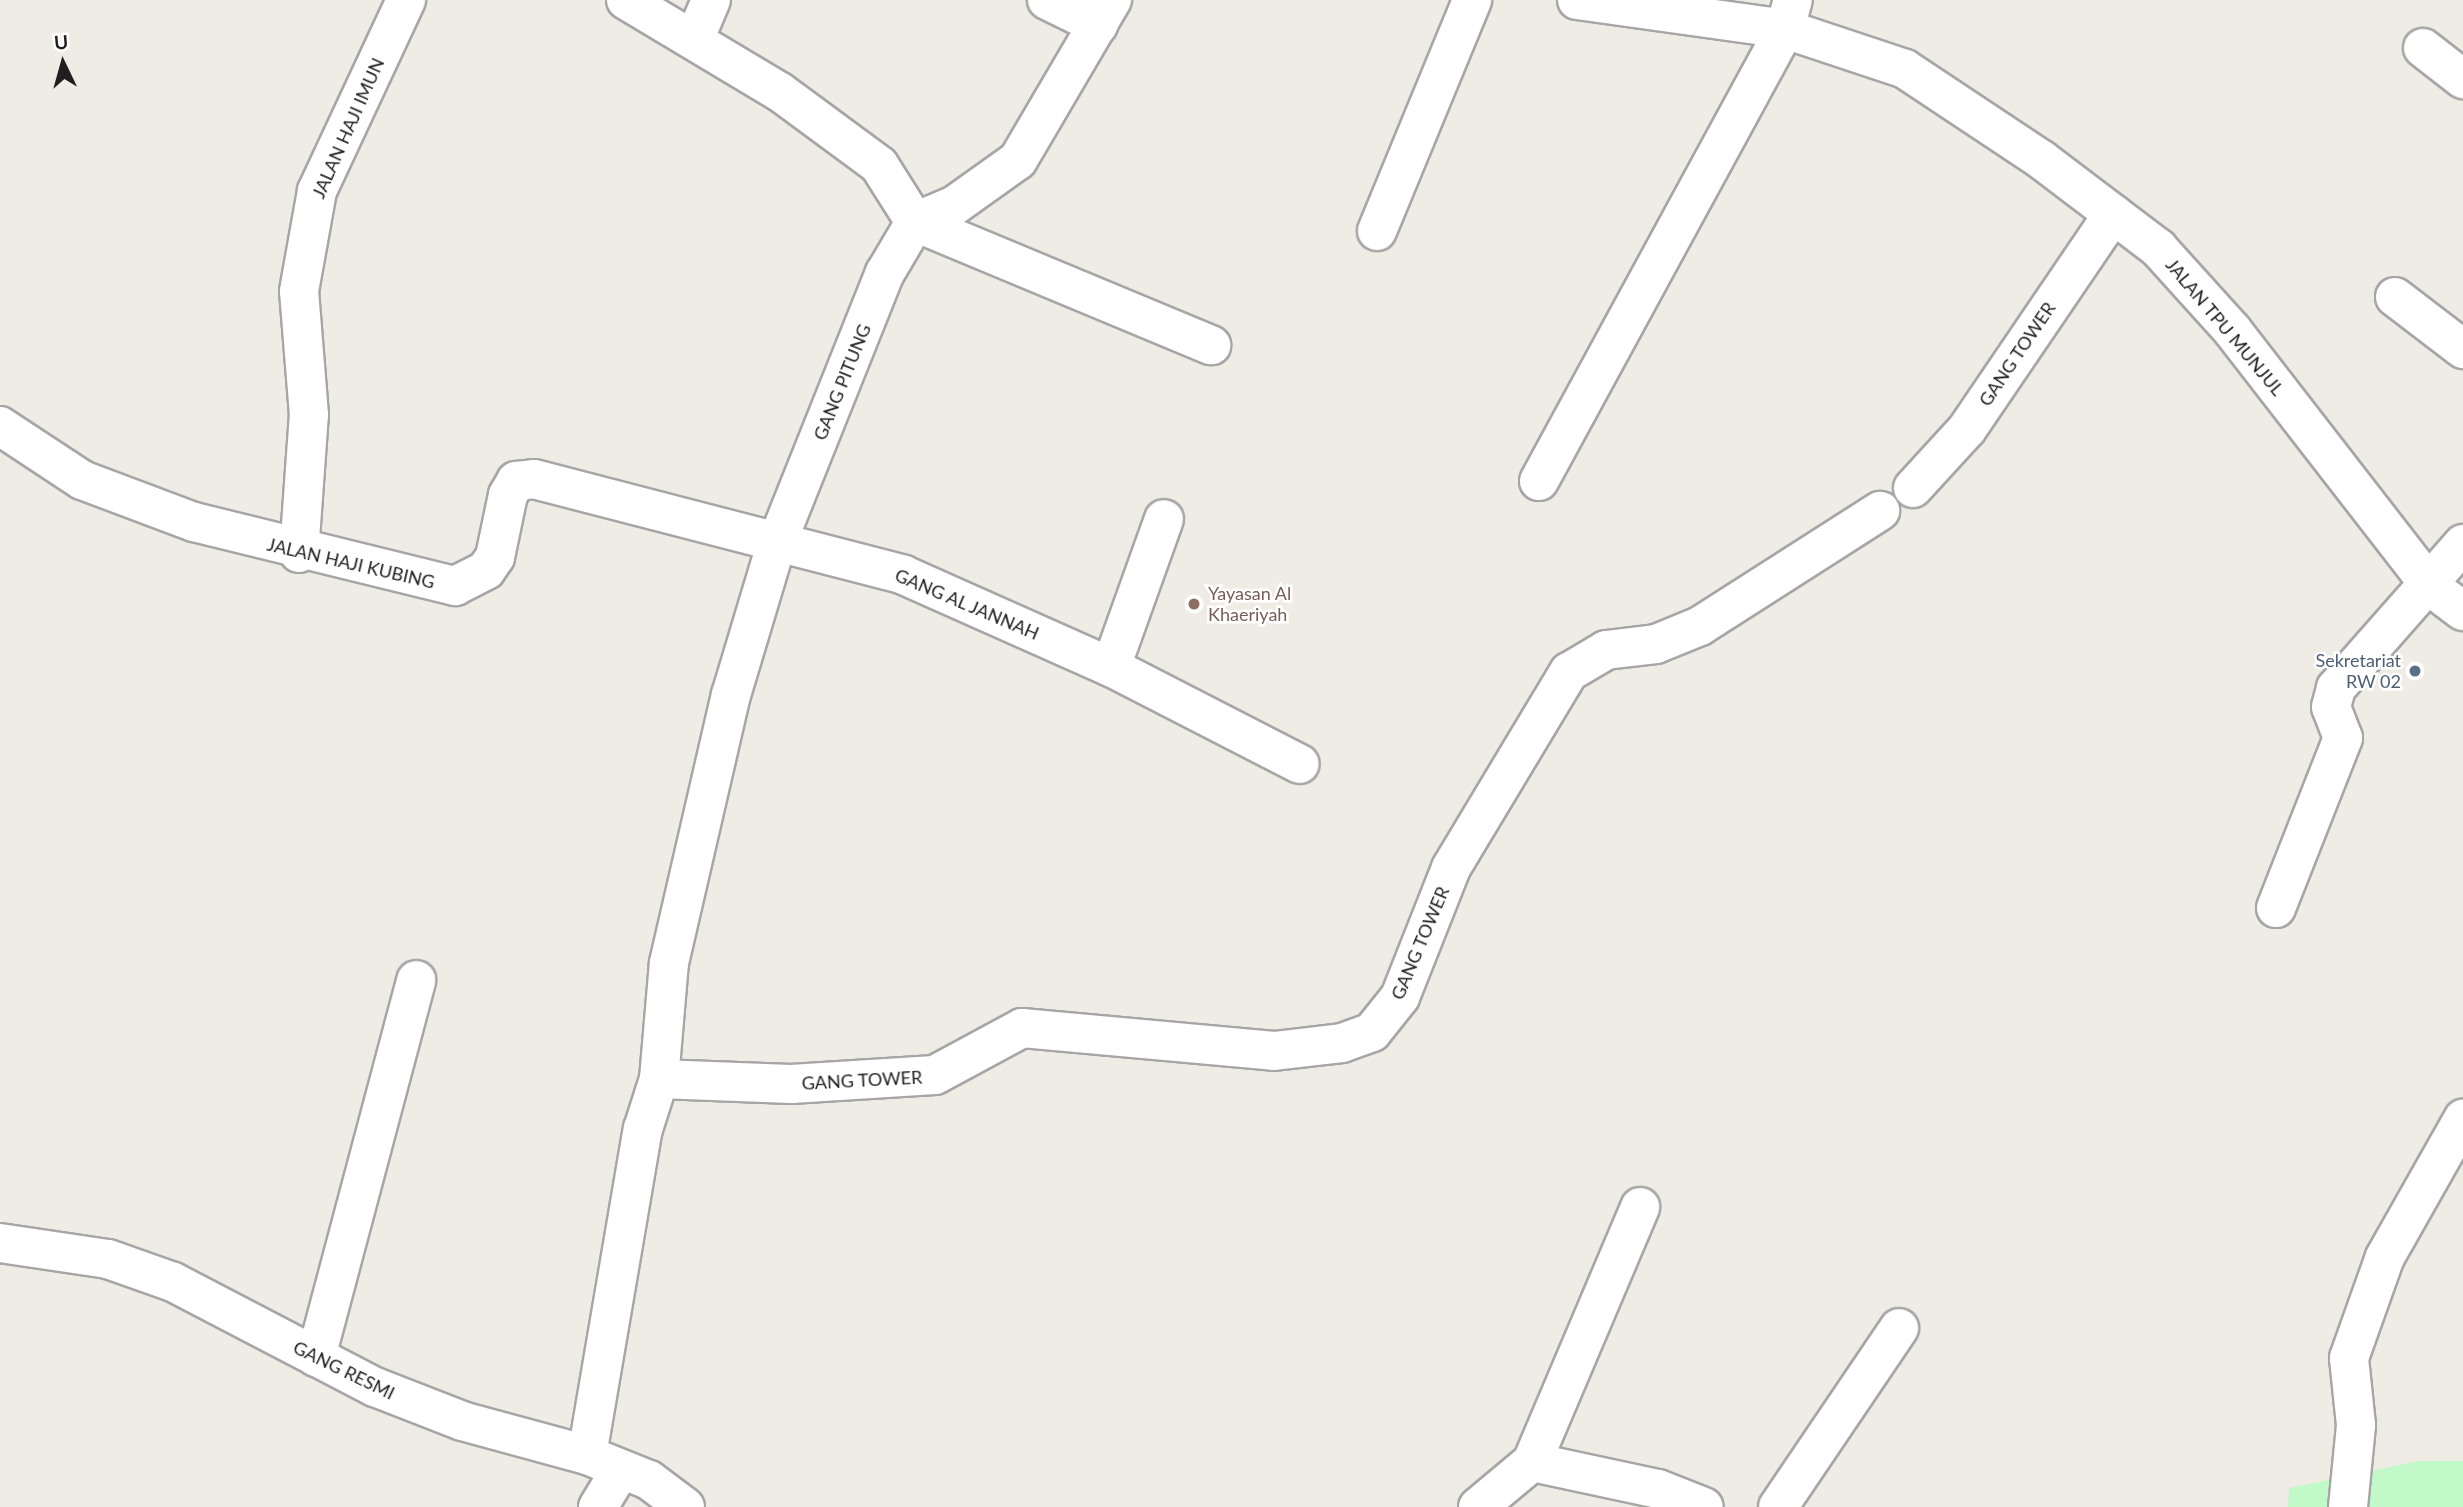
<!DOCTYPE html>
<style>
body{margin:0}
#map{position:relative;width:2463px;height:1507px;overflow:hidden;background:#efece5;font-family:Lato,sans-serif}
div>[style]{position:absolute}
.park>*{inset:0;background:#c2f9c9}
.roads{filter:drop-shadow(2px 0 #a6a6a6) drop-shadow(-2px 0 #a6a6a6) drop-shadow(0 2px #a6a6a6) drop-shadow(0 -2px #a6a6a6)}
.minor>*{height:38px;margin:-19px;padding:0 19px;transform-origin:19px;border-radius:19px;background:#fff}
.dots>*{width:19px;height:19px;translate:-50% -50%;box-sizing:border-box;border:4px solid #fff;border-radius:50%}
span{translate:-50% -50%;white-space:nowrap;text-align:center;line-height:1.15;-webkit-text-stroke:5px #fff;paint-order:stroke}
.street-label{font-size:18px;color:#1f1f1f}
.education-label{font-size:18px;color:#785e54}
.left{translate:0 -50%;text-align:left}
.service-label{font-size:18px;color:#4e5e75}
.right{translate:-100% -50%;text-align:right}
.north{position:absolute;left:28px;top:28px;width:70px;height:70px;-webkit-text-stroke:5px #fff;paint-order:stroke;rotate:355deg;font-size:19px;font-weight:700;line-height:28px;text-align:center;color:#1f1f1f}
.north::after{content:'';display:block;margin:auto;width:24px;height:32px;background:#1f1f1f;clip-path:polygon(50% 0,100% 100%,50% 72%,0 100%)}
</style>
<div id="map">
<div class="park">
<i style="clip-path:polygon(2419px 1461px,2463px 1461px,2463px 1507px,2288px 1507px,2289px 1488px)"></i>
</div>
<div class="roads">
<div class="minor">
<i style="left:626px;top:0;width:179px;rotate:30.9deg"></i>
<i style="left:780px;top:92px;width:123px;rotate:36.4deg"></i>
<i style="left:879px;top:165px;width:67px;rotate:57.7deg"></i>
<i style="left:1047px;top:0;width:57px;rotate:26.1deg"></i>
<i style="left:1577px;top:0;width:210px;rotate:7.9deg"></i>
<i style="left:1785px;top:29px;width:126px;rotate:18.4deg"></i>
<i style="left:1905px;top:69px;width:164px;rotate:33.6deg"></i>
<i style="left:2042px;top:160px;width:146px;rotate:37.2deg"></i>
<i style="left:2158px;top:248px;width:110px;rotate:47.9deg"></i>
<i style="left:2232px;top:330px;width:325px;rotate:52.2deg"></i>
<i style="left:2431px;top:587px;width:40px;rotate:37deg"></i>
<i style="left:695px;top:38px;width:41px;rotate:-67.2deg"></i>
<i style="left:2423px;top:48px;width:51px;rotate:37.8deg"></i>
<i style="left:915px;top:222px;width:321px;rotate:22.6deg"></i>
<i style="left:915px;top:222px;width:43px;rotate:-23deg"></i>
<i style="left:955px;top:205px;width:77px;rotate:-35.5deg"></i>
<i style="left:1018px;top:160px;width:186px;rotate:-59.6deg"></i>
<i style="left:1377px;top:231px;width:250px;rotate:-67.6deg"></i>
<i style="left:2395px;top:297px;width:86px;rotate:37.4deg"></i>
<i style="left:0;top:426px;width:98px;rotate:33.4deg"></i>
<i style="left:82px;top:480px;width:120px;rotate:20.6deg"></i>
<i style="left:194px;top:522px;width:269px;rotate:13.8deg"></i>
<i style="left:455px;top:586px;width:35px;rotate:-27deg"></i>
<i style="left:486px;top:570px;width:16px;rotate:-55deg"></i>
<i style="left:495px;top:557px;width:63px;rotate:-78.2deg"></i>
<i style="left:508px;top:495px;width:16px;rotate:-60deg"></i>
<i style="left:516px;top:481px;width:18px;rotate:-6deg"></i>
<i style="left:534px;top:479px;width:382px;rotate:14.5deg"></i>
<i style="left:904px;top:575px;width:227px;rotate:24deg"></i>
<i style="left:1111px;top:667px;width:212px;rotate:27.2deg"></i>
<i style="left:1539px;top:481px;width:515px;rotate:-61.44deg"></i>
<i style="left:1785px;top:29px;width:30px;rotate:-75deg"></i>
<i style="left:1913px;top:488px;width:80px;rotate:-47.5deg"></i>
<i style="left:1967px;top:429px;width:260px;rotate:-55.8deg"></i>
<i style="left:299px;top:553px;width:138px;rotate:-85.9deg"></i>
<i style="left:309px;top:415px;width:124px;rotate:-94.6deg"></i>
<i style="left:299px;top:291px;width:102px;rotate:-79.8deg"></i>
<i style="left:317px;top:191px;width:211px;rotate:-65deg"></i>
<i style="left:1111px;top:667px;width:157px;rotate:-70.3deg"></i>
<i style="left:2276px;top:908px;width:183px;rotate:-68.5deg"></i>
<i style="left:2343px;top:738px;width:33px;rotate:-111deg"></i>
<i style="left:2331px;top:707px;width:20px;rotate:-75deg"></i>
<i style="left:2336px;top:688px;width:192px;rotate:-48.6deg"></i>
<i style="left:659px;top:1079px;width:132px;rotate:2.2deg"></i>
<i style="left:791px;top:1084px;width:144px;rotate:-3.6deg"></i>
<i style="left:935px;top:1075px;width:99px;rotate:-28.4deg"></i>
<i style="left:1022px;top:1028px;width:253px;rotate:5.2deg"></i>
<i style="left:1274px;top:1051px;width:68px;rotate:-6.7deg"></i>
<i style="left:1342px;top:1043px;width:32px;rotate:-20deg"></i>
<i style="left:1372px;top:1032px;width:45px;rotate:-51.3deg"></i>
<i style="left:1400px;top:997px;width:139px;rotate:-68.4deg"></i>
<i style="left:1451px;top:868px;width:229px;rotate:-59deg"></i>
<i style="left:1569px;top:672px;width:43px;rotate:-30.7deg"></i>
<i style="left:1606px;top:650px;width:50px;rotate:-6.8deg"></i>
<i style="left:1656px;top:644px;width:48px;rotate:-22.2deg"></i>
<i style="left:1700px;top:626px;width:214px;rotate:-32.6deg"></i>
<i style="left:0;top:1243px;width:109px;rotate:8.4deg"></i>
<i style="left:108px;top:1259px;width:69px;rotate:19.5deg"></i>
<i style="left:173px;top:1282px;width:228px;rotate:27.5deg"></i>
<i style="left:375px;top:1387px;width:93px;rotate:21.3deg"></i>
<i style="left:462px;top:1421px;width:130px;rotate:15.2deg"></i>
<i style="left:587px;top:1455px;width:67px;rotate:22deg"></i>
<i style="left:649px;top:1480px;width:45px;rotate:36.9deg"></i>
<i style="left:316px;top:1357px;width:390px;rotate:-75.1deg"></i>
<i style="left:587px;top:1455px;width:331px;rotate:-80.3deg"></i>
<i style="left:643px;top:1129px;width:52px;rotate:-72.3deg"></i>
<i style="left:659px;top:1079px;width:116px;rotate:-85.1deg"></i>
<i style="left:669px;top:963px;width:275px;rotate:-77deg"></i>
<i style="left:731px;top:695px;width:157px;rotate:-73.3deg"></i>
<i style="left:776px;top:545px;width:293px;rotate:-68.2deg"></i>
<i style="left:885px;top:273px;width:59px;rotate:-59.5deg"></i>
<i style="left:1532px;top:1462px;width:129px;rotate:12.1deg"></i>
<i style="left:1658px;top:1489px;width:49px;rotate:21.4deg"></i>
<i style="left:598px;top:1507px;width:44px;rotate:-58.8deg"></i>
<i style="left:1478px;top:1507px;width:70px;rotate:-39.8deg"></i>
<i style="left:1532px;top:1462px;width:277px;rotate:-67deg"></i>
<i style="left:1778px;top:1507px;width:216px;rotate:-55.9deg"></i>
<i style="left:2348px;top:1507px;width:82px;rotate:-84.4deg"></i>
<i style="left:2356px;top:1425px;width:67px;rotate:-96deg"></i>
<i style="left:2349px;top:1358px;width:107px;rotate:-70.4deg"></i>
<i style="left:2385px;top:1257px;width:159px;rotate:-60.5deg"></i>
</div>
</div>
<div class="dots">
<i style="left:1194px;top:604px;background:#8d6e63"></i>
<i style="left:2415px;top:671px;background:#5c6f8a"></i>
</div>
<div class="street-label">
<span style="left:348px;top:128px;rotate:-66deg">JALAN HAJI IMUN</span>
<span style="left:2225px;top:327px;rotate:50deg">JALAN TPU MUNJUL</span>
<span style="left:2017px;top:354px;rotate:-56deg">GANG TOWER</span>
<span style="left:842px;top:382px;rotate:-68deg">GANG PITUNG</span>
<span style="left:351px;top:563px;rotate:13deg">JALAN HAJI KUBING</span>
<span style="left:967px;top:604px;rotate:23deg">GANG AL JANNAH</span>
<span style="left:1420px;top:943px;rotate:-67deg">GANG TOWER</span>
<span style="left:862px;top:1080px;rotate:-3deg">GANG TOWER</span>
<span style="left:344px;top:1370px;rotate:26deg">GANG RESMI</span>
</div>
<div class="education-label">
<span class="left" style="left:1208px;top:604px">Yayasan Al<br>Khaeriyah</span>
</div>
<div class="service-label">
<span class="right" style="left:2401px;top:671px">Sekretariat<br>RW 02</span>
</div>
<div class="north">U</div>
</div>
